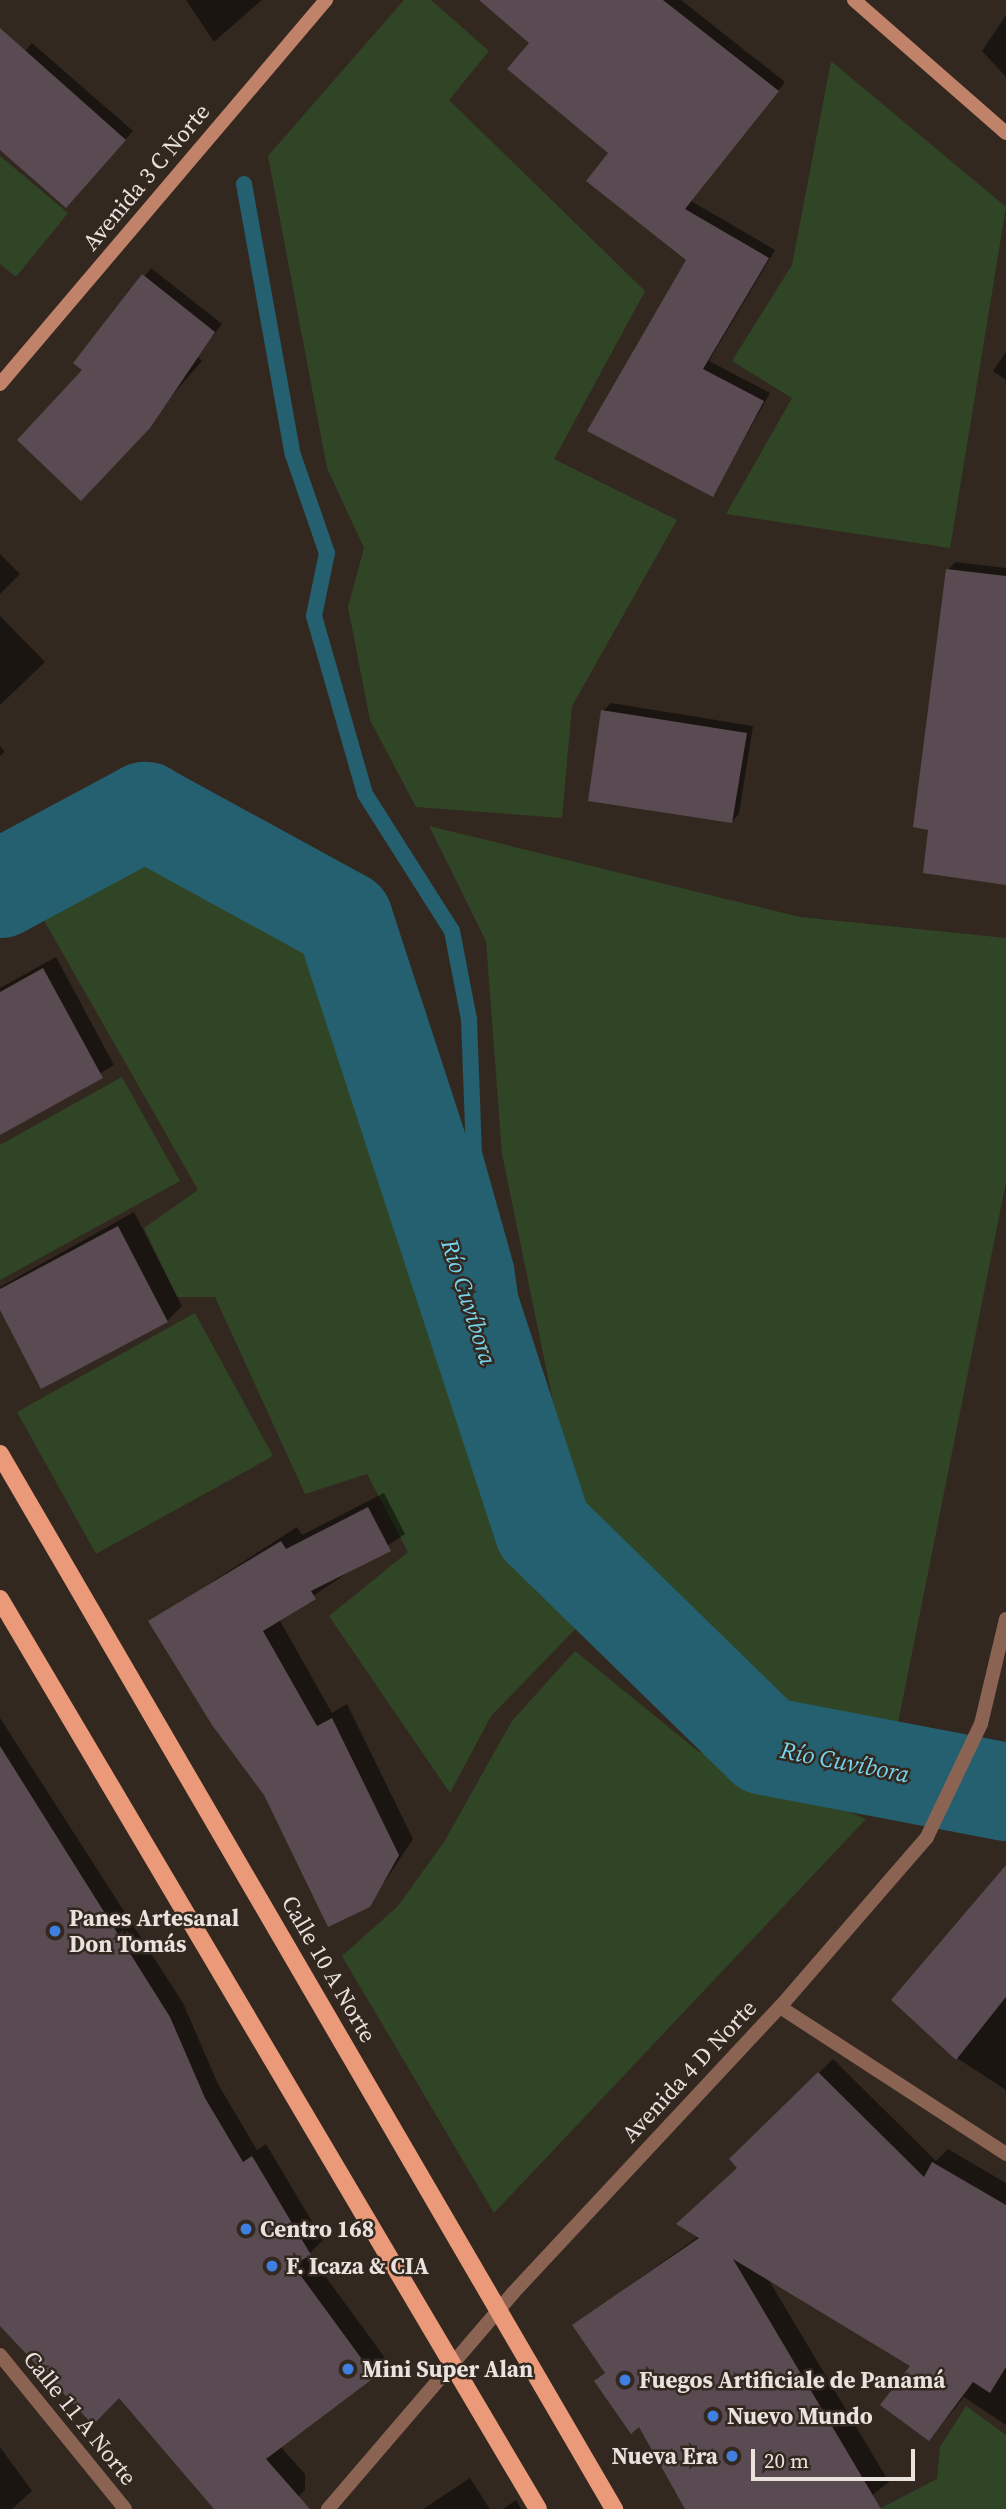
<!DOCTYPE html>
<meta charset="utf-8">
<style>
body{margin:0}
#map{position:relative;width:1006px;height:2509px;overflow:hidden;background:#332820;font-family:"Source Serif 4",serif}
div>[style]{position:absolute}
.green>*{inset:0;background:#304525}
.shadow>*{inset:0;background:#0007}
.stream>*{height:16px;margin:-8px;padding:0 8px;transform-origin:8px;border-radius:8px;background:#24606f}
.river>*{height:98px;margin:-49px;padding:0 49px;transform-origin:49px;border-radius:49px;background:#24606f}
.building>*{inset:0;background:#594b51}
.street>*{height:14px;margin:-7px;padding:0 7px;transform-origin:7px;border-radius:7px;background:#8a6353}
.secondary>*{height:14px;margin:-7px;padding:0 7px;transform-origin:7px;border-radius:7px;background:#c08269}
.primary>*{height:18px;margin:-9px;padding:0 9px;transform-origin:9px;border-radius:9px;background:#ea9979}
.dots>*{width:19px;height:19px;translate:-50% -50%;box-sizing:border-box;border:4px solid #332820;border-radius:50%}
span{translate:-50% -50%;white-space:nowrap;text-align:center;line-height:1.15;-webkit-text-stroke:5px #332820;paint-order:stroke}
.street-label{font-size:23px;color:#e9e2dd}
.poi-label{font-size:23px;color:#e9e2dd;font-weight:700}
.left{translate:0 -50%;text-align:left}
.right{translate:-100% -50%;text-align:right}
.water-label{font-size:24px;color:#76d5ed;font-style:italic}
.scale{position:absolute;left:751px;top:2449px;width:164px;height:32px;box-sizing:border-box;border:4px solid #e9e2dd;border-top:0;padding-left:9px;font-size:21px;line-height:24px;white-space:nowrap;color:#e9e2dd;-webkit-text-stroke:5px #332820;paint-order:stroke}
</style>
<div id="map">
<div class="green">
<i style="clip-path:polygon(404px 0,431px 0,489px 51px,449px 100px,645px 291px,554px 459px,677px 520px,572px 706px,562px 818px,416px 807px,370px 720px,348px 607px,364px 548px,327px 468px,268px 156px)"></i>
<i style="clip-path:polygon(831px 61px,1006px 207px,950px 548px,726px 514px,792px 398px,732px 361px,792px 265px)"></i>
<i style="clip-path:polygon(0 156px,68px 213px,16px 277px,0 264px)"></i>
<i style="clip-path:polygon(429px 826px,800px 917px,1006px 938px,1006px 1182px,896px 1733px,776px 1707px,572px 1494px,502px 1154px,486px 941px)"></i>
<i style="clip-path:polygon(149px 851px,323px 945px,520px 1547px,587px 1617px,491px 1716px,450px 1793px,329px 1616px,408px 1552px,367px 1474px,305px 1494px,215px 1297px,177px 1297px,144px 1228px,198px 1190px,38px 910px)"></i>
<i style="clip-path:polygon(122px 1077px,180px 1181px,0 1280px,0 1145px)"></i>
<i style="clip-path:polygon(195px 1313px,273px 1456px,96px 1554px,17px 1412px)"></i>
<i style="clip-path:polygon(575px 1651px,698px 1751px,866px 1819px,494px 2213px,342px 1956px,398px 1906px,444px 1842px,512px 1721px)"></i>
<i style="clip-path:polygon(966px 2406px,1006px 2435px,1006px 2509px,879px 2509px,937px 2479px,940px 2447px)"></i>
</div>
<div class="shadow">
<i style="clip-path:polygon(186px 0,262px 0,214px 42px)"></i>
<i style="clip-path:polygon(482px 0,681px 0,785px 82px,691px 201px,775px 250px,709px 361px,770px 393px,713px 495px,688px 260px,532px 43px)"></i>
<i style="clip-path:polygon(1006px 15px,1006px 77px,982px 51px)"></i>
<i style="clip-path:polygon(32px 43px,133px 131px,73px 198px,0 148px,0 80px)"></i>
<i style="clip-path:polygon(151px 268px,222px 324px,196px 356px,202px 361px,89px 491px,84px 369px,76px 363px)"></i>
<i style="clip-path:polygon(1006px 352px,1006px 380px,993px 371px)"></i>
<i style="clip-path:polygon(0 554px,20px 574px,0 594px)"></i>
<i style="clip-path:polygon(955px 562px,1006px 568px,1006px 883px,930px 828px,948px 570px)"></i>
<i style="clip-path:polygon(0 616px,45px 662px,0 705px)"></i>
<i style="clip-path:polygon(611px 703px,753px 726px,739px 814px,732px 821px,603px 711px)"></i>
<i style="clip-path:polygon(0 746px,5px 752px,0 756px)"></i>
<i style="clip-path:polygon(56px 957px,114px 1065px,0 1133px,0 988px)"></i>
<i style="clip-path:polygon(134px 1212px,182px 1306px,167px 1321px,41px 1387px,0 1306px,0 1287px)"></i>
<i style="clip-path:polygon(384px 1493px,405px 1534px,279px 1619px,332px 1713px,347px 1704px,413px 1839px,369px 1905px,266px 1794px,150px 1622px,297px 1527px,302px 1535px)"></i>
<i style="clip-path:polygon(0 1718px,183px 2003px,218px 2084px,257px 2150px,266px 2144px,323px 2240px,309px 2254px,388px 2362px,280px 2446px,305px 2474px,305px 2490px,285px 2509px,216px 2509px,119px 2396px,0 2318px)"></i>
<i style="clip-path:polygon(1006px 1875px,1006px 2090px,957px 2058px)"></i>
<i style="clip-path:polygon(833px 2059px,936px 2161px,948px 2149px,1006px 2183px,1006px 2425px,964px 2397px,929px 2439px,913px 2365px,767px 2277px,889px 2482px,862px 2503px,866px 2509px,687px 2509px,640px 2425px,597px 2381px,606px 2371px,575px 2325px,699px 2236px,739px 2167px,731px 2159px)"></i>
<i style="clip-path:polygon(0 2447px,32px 2491px,12px 2509px,0 2509px)"></i>
<i style="clip-path:polygon(470px 2478px,490px 2509px,423px 2509px)"></i>
<i style="clip-path:polygon(516px 2500px,521px 2509px,503px 2509px)"></i>
</div>
<div class="stream">
<i style="left:244px;top:184px;width:275px;rotate:79.8deg"></i>
<i style="left:293px;top:455px;width:104px;rotate:70.9deg"></i>
<i style="left:327px;top:553px;width:64px;rotate:101.7deg"></i>
<i style="left:314px;top:616px;width:185px;rotate:74deg"></i>
<i style="left:365px;top:794px;width:162px;rotate:57.6deg"></i>
<i style="left:452px;top:931px;width:90px;rotate:79.1deg"></i>
<i style="left:469px;top:1019px;width:134px;rotate:87.9deg"></i>
<i style="left:474px;top:1153px;width:118px;rotate:74.3deg"></i>
<i style="left:506px;top:1267px;width:265px;rotate:82deg"></i>
</div>
<div class="river">
<i style="left:0;top:889px;width:165px;rotate:-28.3deg"></i>
<i style="left:145px;top:811px;width:227px;rotate:28.7deg"></i>
<i style="left:344px;top:920px;width:641px;rotate:71.9deg"></i>
<i style="left:543px;top:1529px;width:310px;rotate:44.3deg"></i>
<i style="left:765px;top:1746px;width:245px;rotate:10.8deg"></i>
</div>
<div class="building">
<i style="clip-path:polygon(479px 0,663px 0,779px 91px,685px 209px,769px 258px,703px 369px,764px 401px,713px 497px,587px 431px,686px 260px,586px 181px,608px 153px,507px 69px,529px 43px)"></i>
<i style="clip-path:polygon(0 28px,126px 140px,66px 208px,0 150px)"></i>
<i style="clip-path:polygon(142px 274px,215px 332px,150px 428px,81px 501px,17px 440px,82px 370px,73px 363px)"></i>
<i style="clip-path:polygon(946px 569px,1006px 576px,1006px 885px,923px 873px,928px 830px,913px 827px)"></i>
<i style="clip-path:polygon(601px 710px,747px 733px,732px 823px,588px 801px)"></i>
<i style="clip-path:polygon(43px 968px,103px 1078px,0 1135px,0 992px)"></i>
<i style="clip-path:polygon(118px 1226px,168px 1322px,41px 1389px,0 1310px,0 1289px)"></i>
<i style="clip-path:polygon(368px 1507px,391px 1551px,311px 1591px,316px 1599px,263px 1631px,317px 1726px,332px 1718px,399px 1855px,370px 1907px,328px 1927px,264px 1795px,212px 1725px,148px 1621px,281px 1541px,286px 1549px)"></i>
<i style="clip-path:polygon(0 1746px,170px 2017px,205px 2098px,243px 2162px,252px 2156px,311px 2255px,293px 2265px,375px 2377px,266px 2459px,310px 2509px,214px 2509px,119px 2398px,93px 2425px,0 2326px)"></i>
<i style="clip-path:polygon(1006px 1865px,1006px 1997px,956px 2060px,891px 2000px)"></i>
<i style="clip-path:polygon(818px 2072px,924px 2177px,932px 2162px,1006px 2205px,1006px 2367px,990px 2393px,973px 2382px,929px 2441px,880px 2405px,910px 2366px,733px 2259px,881px 2509px,685px 2509px,639px 2427px,631px 2434px,594px 2381px,605px 2373px,572px 2325px,699px 2238px,676px 2224px,737px 2168px,729px 2159px)"></i>
</div>
<div class="street">
<i style="left:780px;top:2007px;width:270px;rotate:33deg"></i>
<i style="left:0;top:2355px;width:198px;rotate:50.9deg"></i>
<i style="left:328px;top:2509px;width:284px;rotate:-49.4deg"></i>
<i style="left:513px;top:2293px;width:391px;rotate:-47deg"></i>
<i style="left:780px;top:2007px;width:225px;rotate:-49.1deg"></i>
<i style="left:927px;top:1837px;width:125px;rotate:-64.5deg"></i>
<i style="left:981px;top:1724px;width:108px;rotate:-76.6deg"></i>
</div>
<div class="secondary">
<i style="left:854px;top:0;width:202px;rotate:41.2deg"></i>
<i style="left:0;top:384px;width:504px;rotate:-49.67deg"></i>
</div>
<div class="primary">
<i style="left:0;top:1454px;width:1221px;rotate:59.8deg"></i>
<i style="left:0;top:1599px;width:1057px;rotate:59.41deg"></i>
</div>
<div class="dots">
<i style="left:55px;top:1931px;background:#3f7fe0"></i>
<i style="left:246px;top:2229px;background:#3f7fe0"></i>
<i style="left:272px;top:2266px;background:#3f7fe0"></i>
<i style="left:348px;top:2369px;background:#3f7fe0"></i>
<i style="left:625px;top:2380px;background:#3f7fe0"></i>
<i style="left:713px;top:2416px;background:#3f7fe0"></i>
<i style="left:732px;top:2456px;background:#3f7fe0"></i>
</div>
<div class="street-label">
<span style="left:146px;top:177px;rotate:-50deg">Avenida 3 C Norte</span>
<span style="left:329px;top:1969px;rotate:60deg">Calle 10 A Norte</span>
<span style="left:689px;top:2071px;rotate:-47deg">Avenida 4 D Norte</span>
<span style="left:80px;top:2418px;rotate:51deg">Calle 11 A Norte</span>
</div>
<div class="poi-label">
<span class="left" style="left:69px;top:1931px">Panes Artesanal<br>Don Tomás</span>
<span class="left" style="left:260px;top:2229px">Centro 168</span>
<span class="left" style="left:286px;top:2266px">F. Icaza &amp; CIA</span>
<span class="left" style="left:362px;top:2369px">Mini Super Alan</span>
<span class="left" style="left:639px;top:2380px">Fuegos Artificiale de Panamá</span>
<span class="left" style="left:727px;top:2416px">Nuevo Mundo</span>
<span class="right" style="left:718px;top:2456px">Nueva Era</span>
</div>
<div class="water-label">
<span style="left:469px;top:1302px;rotate:72deg">Río Cuvíbora</span>
<span style="left:845px;top:1762px;rotate:11deg">Río Cuvíbora</span>
</div>
<div class="scale">20 m</div>
</div>
